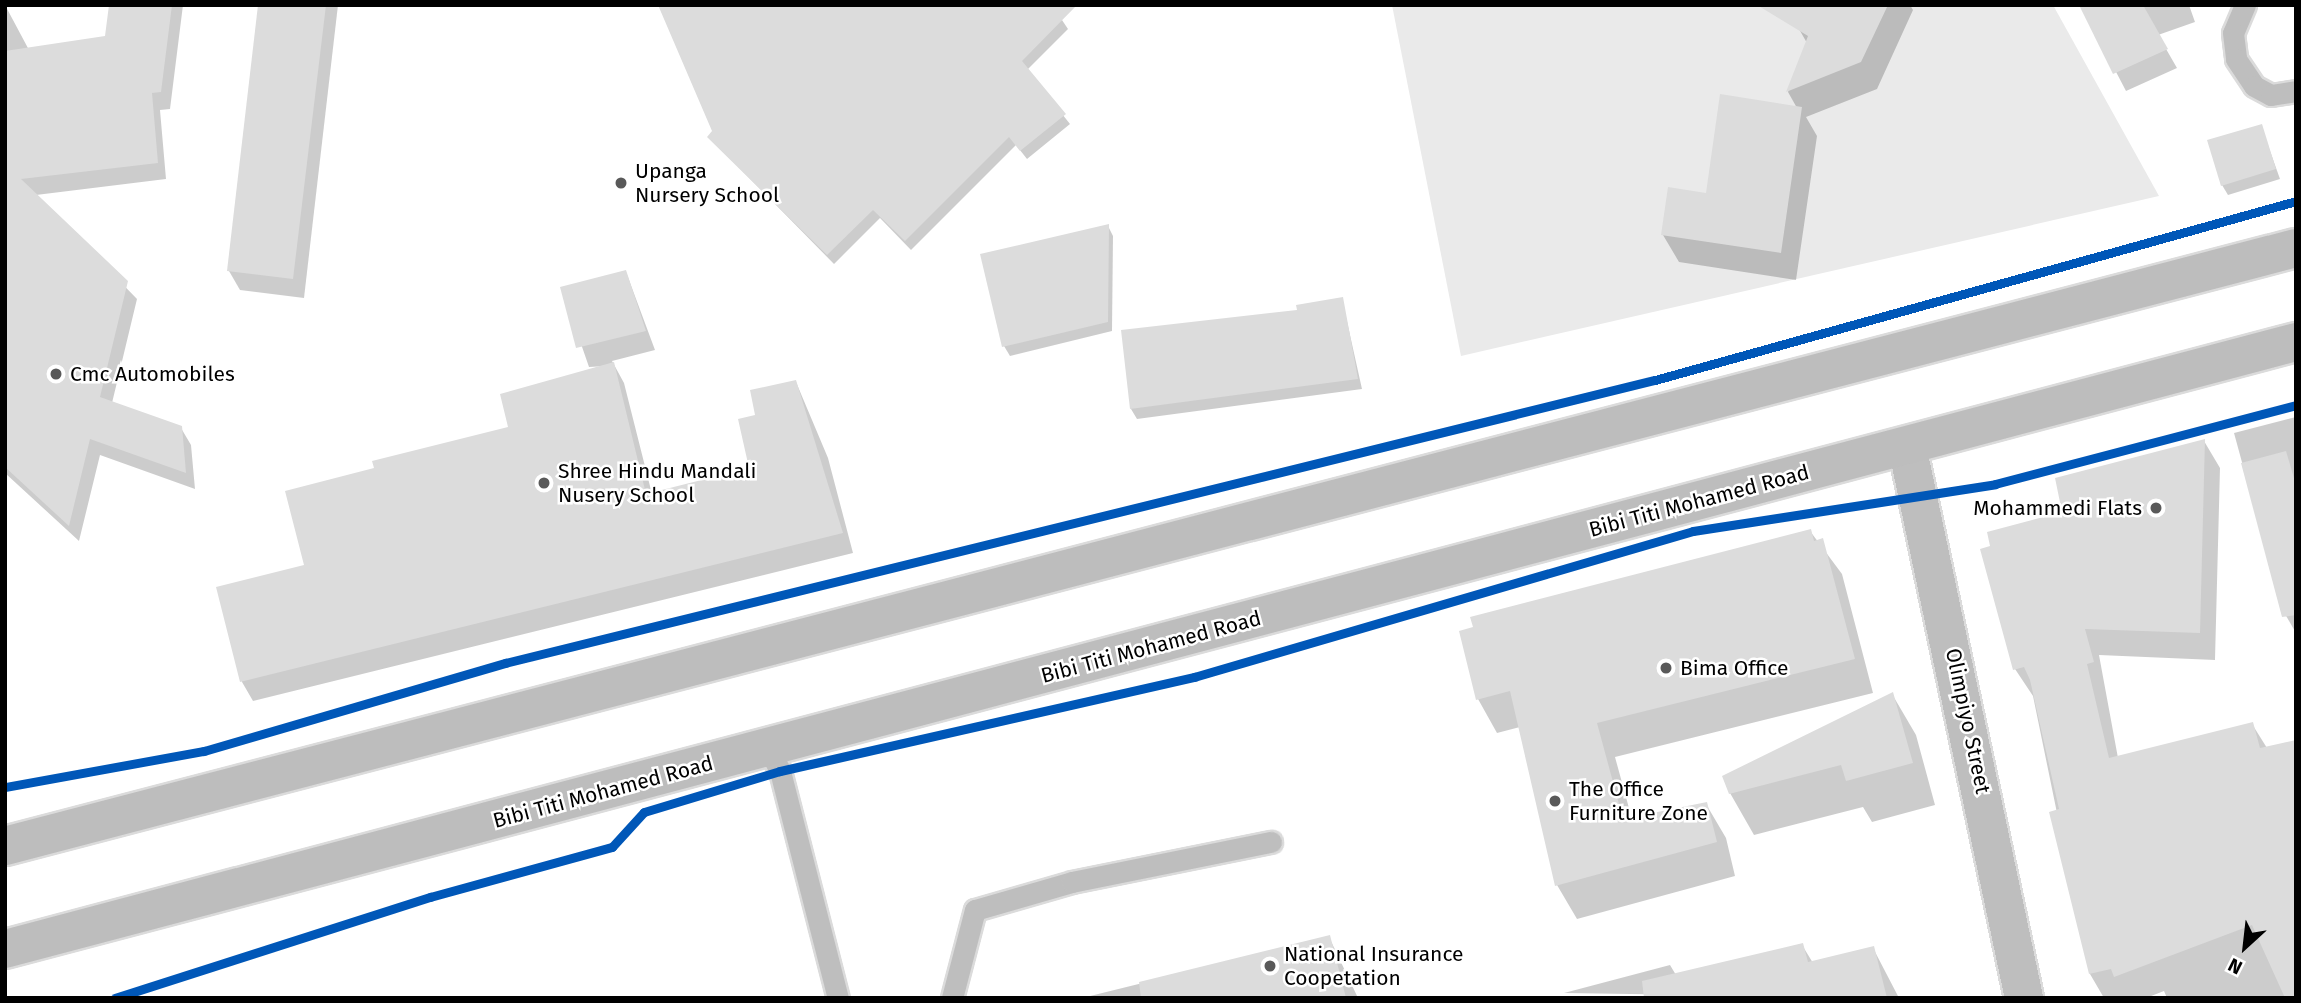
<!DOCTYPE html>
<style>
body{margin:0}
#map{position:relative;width:2301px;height:1003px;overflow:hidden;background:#fff;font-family:"Fira Sans",sans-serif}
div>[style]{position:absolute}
.green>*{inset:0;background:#eaeaea}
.shadow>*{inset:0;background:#0003}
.building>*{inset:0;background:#dcdcdc}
.roads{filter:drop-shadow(2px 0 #dbdbdb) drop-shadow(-2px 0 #dbdbdb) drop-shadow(0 2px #dbdbdb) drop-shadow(0 -2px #dbdbdb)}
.lane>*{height:21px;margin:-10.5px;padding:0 10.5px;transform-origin:10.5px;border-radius:10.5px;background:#bebebe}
.street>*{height:38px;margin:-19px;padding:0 19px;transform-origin:19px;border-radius:19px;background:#bebebe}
.highway>*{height:38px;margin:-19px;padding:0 19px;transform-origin:19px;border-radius:19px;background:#bdbdbd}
.cycleway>*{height:9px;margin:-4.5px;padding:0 4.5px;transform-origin:4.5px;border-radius:4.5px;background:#0057b8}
.dots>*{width:19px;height:19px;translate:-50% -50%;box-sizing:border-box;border:4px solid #fff;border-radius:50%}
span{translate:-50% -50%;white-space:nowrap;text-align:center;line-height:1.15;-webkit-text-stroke:5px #fff;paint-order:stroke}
.poi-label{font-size:21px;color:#000}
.left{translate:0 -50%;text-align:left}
.right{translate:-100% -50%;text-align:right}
.street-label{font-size:21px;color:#000}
.frame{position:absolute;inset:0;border:7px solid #000;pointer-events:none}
.north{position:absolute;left:2210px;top:912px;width:70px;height:70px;-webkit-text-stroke:5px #fff;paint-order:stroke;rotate:207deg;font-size:19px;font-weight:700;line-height:28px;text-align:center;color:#000}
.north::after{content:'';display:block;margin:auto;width:24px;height:32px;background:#000;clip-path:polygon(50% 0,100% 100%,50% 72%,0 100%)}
</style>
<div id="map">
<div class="green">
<i style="clip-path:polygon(1392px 5px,2053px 5px,2159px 196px,1461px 356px)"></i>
</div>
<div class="shadow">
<i style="clip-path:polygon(5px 5px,29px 50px,107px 38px,111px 5px,183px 5px,170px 109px,160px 110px,166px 179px,36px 195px,137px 299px,112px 403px,181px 428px,191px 445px,195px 489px,100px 455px,79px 541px,5px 473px)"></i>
<i style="clip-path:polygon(260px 5px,338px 5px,304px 298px,240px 290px,229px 271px)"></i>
<i style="clip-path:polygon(1810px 5px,1910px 5px,1913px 10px,1877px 89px,1806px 117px,1817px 136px,1796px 280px,1679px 262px,1663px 235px,1797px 108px,1788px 92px,1807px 43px,1799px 29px)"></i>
<i style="clip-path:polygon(2081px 5px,2189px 5px,2195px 22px,2158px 35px,2177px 68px,2126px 91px)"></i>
<i style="clip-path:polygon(1062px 20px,1068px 29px,1027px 70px,1070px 124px,1027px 159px,1016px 145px,911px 250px,880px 218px,834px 264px,709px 137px)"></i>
<i style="clip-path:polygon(2261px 126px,2280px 179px,2228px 195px,2222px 185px)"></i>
<i style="clip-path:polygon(1108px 226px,1113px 236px,1112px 331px,1010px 356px,1004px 346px)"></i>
<i style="clip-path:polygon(626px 272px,655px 350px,612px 361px,624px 383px,652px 494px,751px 469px,757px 416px,796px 382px,828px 458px,853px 553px,253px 701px,242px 682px,219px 588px,306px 566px,376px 470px,510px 428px,607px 366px,589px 367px,562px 289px)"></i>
<i style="clip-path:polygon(1342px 299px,1362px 389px,1137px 419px,1131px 409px,1123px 331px,1299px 312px)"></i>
<i style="clip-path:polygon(2296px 417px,2296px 633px,2282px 609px,2234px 433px)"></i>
<i style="clip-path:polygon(2204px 441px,2220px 468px,2215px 660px,2099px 655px,2118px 758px,2252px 724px,2267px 748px,2296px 998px,2167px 998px,2164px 991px,2146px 998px,2104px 998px,2090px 974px,2033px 696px,2015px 669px,2065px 513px)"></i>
<i style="clip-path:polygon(1810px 531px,1842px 574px,1873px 693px,1615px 757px,1632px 819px,1706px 804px,1726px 838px,1735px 876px,1577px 919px,1557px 885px,1520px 727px,1497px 733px,1478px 699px)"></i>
<i style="clip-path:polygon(1892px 694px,1916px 735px,1935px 805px,1872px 822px,1863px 807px,1754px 835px,1730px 793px)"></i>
<i style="clip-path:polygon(1329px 937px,1358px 998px,1082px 998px)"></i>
<i style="clip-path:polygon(1802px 945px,1813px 963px,1873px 948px,1899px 998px,1564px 993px,1670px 965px,1676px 975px)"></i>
</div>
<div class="building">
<i style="clip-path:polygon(109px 5px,172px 5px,161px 92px,152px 93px,158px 163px,21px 179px,128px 281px,100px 397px,182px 426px,186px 473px,90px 439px,69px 526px,5px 467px,5px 51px,105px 36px)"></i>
<i style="clip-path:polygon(258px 5px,326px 5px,293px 279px,227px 271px)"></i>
<i style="clip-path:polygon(658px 5px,1077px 5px,1022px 61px,1066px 114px,1020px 151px,1009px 137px,905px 241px,873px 210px,827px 255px,707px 137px,712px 131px)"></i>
<i style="clip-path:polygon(1757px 5px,1888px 5px,1861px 62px,1786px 92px,1808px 36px)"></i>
<i style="clip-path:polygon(2079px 5px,2143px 5px,2168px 49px,2113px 74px)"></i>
<i style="clip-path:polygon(1720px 94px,1802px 107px,1781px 253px,1661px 235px,1668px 187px,1706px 193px)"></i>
<i style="clip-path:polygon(2262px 124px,2276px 169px,2221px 186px,2207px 140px)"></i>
<i style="clip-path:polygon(1109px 224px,1108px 322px,1002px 347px,980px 254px)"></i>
<i style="clip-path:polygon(626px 270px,646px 331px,576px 348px,560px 287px)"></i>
<i style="clip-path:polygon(1343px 297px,1358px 379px,1130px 409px,1121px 330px,1297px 310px,1296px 305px)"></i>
<i style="clip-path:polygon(614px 362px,646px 494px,749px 468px,738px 419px,755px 415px,750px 390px,796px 380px,843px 533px,240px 682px,216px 587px,304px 565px,285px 491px,374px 468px,372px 461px,508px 427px,500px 394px)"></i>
<i style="clip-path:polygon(2205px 439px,2200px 633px,2085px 629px,2094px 662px,2087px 664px,2109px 758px,2253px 722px,2260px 748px,2296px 740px,2296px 998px,2285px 998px,2252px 925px,2114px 977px,2111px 969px,2089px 974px,2049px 812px,2059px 809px,2030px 680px,2024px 667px,2013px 670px,1980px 549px,1990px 546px,1987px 532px,2062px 512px,2055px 478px)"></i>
<i style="clip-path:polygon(2286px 451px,2296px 485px,2296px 615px,2282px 617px,2241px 463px)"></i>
<i style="clip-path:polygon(1811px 529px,1814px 541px,1823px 538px,1855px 659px,1597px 723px,1623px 819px,1707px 802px,1717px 842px,1555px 886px,1510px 691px,1476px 700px,1459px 631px,1473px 627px,1470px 617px)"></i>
<i style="clip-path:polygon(1893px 692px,1913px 763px,1846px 781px,1841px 765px,1729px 794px,1722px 776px)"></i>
<i style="clip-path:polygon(1330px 935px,1346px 998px,1141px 998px,1139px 982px)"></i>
<i style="clip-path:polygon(1803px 943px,1808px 962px,1874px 946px,1887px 998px,1644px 998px,1642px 981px)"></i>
</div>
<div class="roads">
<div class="lane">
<i style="left:2245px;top:5px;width:30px;rotate:113deg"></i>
<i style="left:2233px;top:33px;width:26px;rotate:83deg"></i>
<i style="left:2236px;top:59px;width:32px;rotate:56deg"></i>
<i style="left:2254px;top:86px;width:19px;rotate:28deg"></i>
<i style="left:2271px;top:95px;width:25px;rotate:-9deg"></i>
<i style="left:768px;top:748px;width:26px;rotate:62deg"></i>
<i style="left:780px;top:771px;width:234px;rotate:75.7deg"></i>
<i style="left:952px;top:998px;width:91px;rotate:-75.4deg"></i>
<i style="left:975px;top:910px;width:101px;rotate:-16.1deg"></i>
<i style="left:1072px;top:882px;width:203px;rotate:-11.4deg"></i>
</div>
<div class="street">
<i style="left:1907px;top:446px;width:564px;rotate:78.03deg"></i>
</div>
<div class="highway">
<i style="left:5px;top:846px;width:2368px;rotate:-14.63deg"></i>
<i style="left:5px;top:949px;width:2370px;rotate:-14.84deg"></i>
</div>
</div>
<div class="cycleway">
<i style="left:5px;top:787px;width:202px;rotate:-10.3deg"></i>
<i style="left:204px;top:751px;width:314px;rotate:-16.3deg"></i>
<i style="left:505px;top:663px;width:1184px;rotate:-13.83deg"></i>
<i style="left:1655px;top:380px;width:666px;rotate:-15.6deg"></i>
<i style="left:115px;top:998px;width:331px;rotate:-17.8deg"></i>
<i style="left:430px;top:897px;width:189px;rotate:-15.4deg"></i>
<i style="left:612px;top:847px;width:47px;rotate:-47.6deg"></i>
<i style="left:644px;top:812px;width:142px;rotate:-16.8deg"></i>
<i style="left:780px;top:771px;width:425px;rotate:-12.8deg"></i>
<i style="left:1194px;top:677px;width:520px;rotate:-16.31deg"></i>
<i style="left:1693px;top:531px;width:306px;rotate:-8.8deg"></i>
<i style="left:1995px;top:484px;width:311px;rotate:-14.7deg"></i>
</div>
<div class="dots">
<i style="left:621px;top:183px;background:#595959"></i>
<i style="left:56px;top:374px;background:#595959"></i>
<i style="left:544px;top:483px;background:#595959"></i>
<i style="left:2156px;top:508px;background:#595959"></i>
<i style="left:1666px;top:668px;background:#595959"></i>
<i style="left:1555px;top:801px;background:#595959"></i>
<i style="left:1270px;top:966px;background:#595959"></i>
</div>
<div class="poi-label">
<span class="left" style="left:635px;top:183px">Upanga<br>Nursery School</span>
<span class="left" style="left:70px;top:374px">Cmc Automobiles</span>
<span class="left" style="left:558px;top:483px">Shree Hindu Mandali<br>Nusery School</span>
<span class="right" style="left:2142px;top:508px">Mohammedi Flats</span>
<span class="left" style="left:1680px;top:668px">Bima Office</span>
<span class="left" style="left:1569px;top:801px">The Office<br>Furniture Zone</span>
<span class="left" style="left:1284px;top:966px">National Insurance<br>Coopetation</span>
</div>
<div class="street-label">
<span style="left:1699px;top:501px;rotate:-15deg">Bibi Titi Mohamed Road</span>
<span style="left:1151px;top:647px;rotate:-15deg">Bibi Titi Mohamed Road</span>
<span style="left:1968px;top:721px;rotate:78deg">Olimpiyo Street</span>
<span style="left:603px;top:792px;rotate:-15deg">Bibi Titi Mohamed Road</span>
</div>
<div class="frame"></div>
<div class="north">N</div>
</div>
